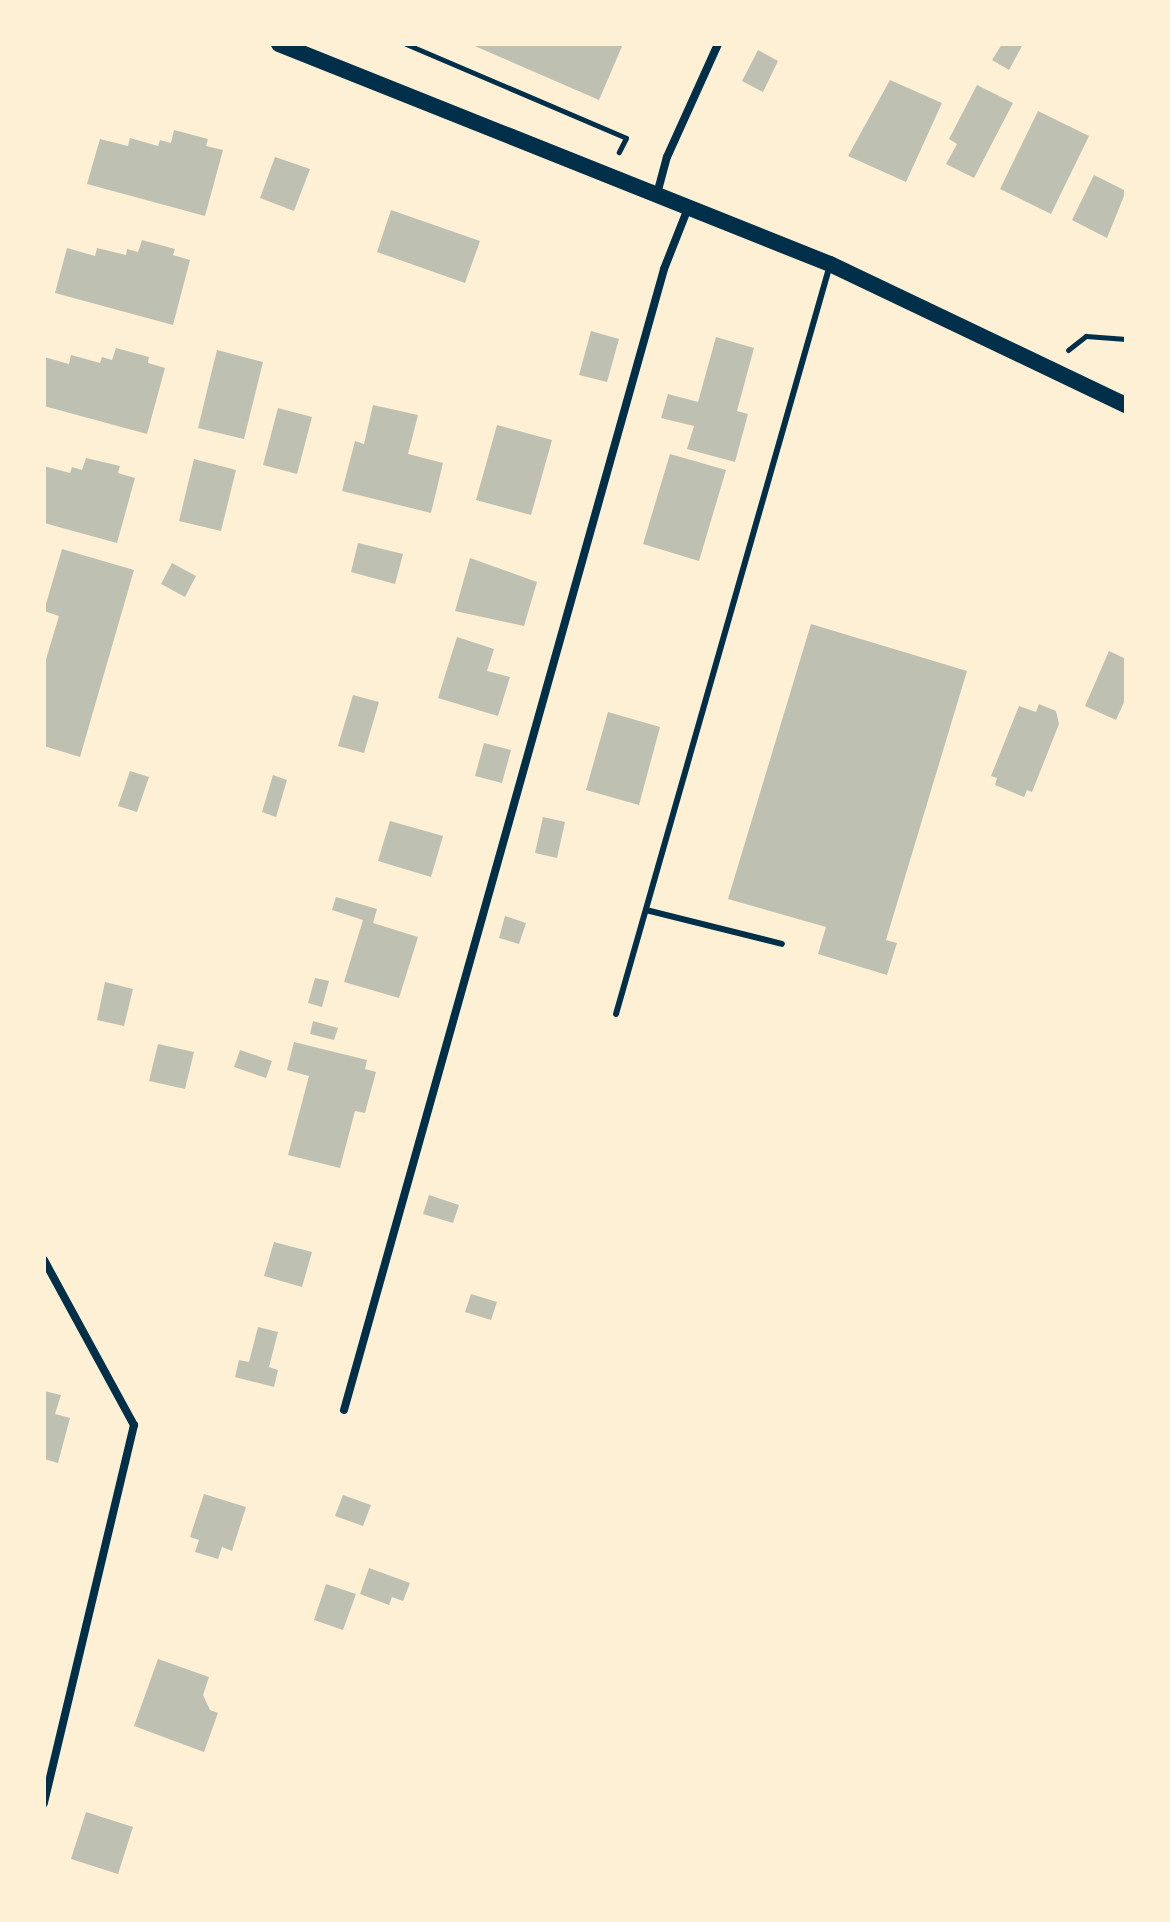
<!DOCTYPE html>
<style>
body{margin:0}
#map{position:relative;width:1170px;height:1922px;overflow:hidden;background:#fdf0d5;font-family:Quicksand,sans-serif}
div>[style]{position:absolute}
.building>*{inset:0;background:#bec0b2}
.path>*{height:5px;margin:-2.5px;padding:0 2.5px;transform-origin:2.5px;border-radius:2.5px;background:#003049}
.service>*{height:6px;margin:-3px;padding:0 3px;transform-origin:3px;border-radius:3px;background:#003049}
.minor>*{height:8px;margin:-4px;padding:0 4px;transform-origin:4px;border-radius:4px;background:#003049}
.secondary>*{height:16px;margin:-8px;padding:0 8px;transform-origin:8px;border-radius:8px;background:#003049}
span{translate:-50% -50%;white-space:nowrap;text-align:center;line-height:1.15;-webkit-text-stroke:6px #fdf0d5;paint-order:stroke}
.frame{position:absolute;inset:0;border:46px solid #fdf0d5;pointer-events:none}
</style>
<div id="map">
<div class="building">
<i style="clip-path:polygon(470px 44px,623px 44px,599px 100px)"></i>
<i style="clip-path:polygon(1002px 44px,1023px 44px,1009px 70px,992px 60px)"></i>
<i style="clip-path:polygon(758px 50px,778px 61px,763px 92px,742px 81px)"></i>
<i style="clip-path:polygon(890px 80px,942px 103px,906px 182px,848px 156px)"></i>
<i style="clip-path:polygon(977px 85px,1013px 103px,974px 178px,946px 164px,957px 144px,949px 139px)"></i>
<i style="clip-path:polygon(1038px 111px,1089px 136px,1051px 214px,1000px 189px)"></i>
<i style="clip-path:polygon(174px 130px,208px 139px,206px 146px,223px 150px,205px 216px,87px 184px,100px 139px,128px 146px,130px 138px,158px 146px,160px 140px,171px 143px)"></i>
<i style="clip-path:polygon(275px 157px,310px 169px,294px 211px,260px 198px)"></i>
<i style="clip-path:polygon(1094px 175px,1126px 191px,1107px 238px,1072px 220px)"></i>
<i style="clip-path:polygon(391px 210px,480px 241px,465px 283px,377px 252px)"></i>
<i style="clip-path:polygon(142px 240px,175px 249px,173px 255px,190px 260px,173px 325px,55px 293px,67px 248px,95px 256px,97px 248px,126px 255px,127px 249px,138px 252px)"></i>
<i style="clip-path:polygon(591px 331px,619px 339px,607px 382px,579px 375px)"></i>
<i style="clip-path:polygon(716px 337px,754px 348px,737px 411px,748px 414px,735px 462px,687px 449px,694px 426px,661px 418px,668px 394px,698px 402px)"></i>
<i style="clip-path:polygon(116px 348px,149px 357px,148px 363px,165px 368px,147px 434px,44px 406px,44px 357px,69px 364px,71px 355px,100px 363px,102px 357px,112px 360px)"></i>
<i style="clip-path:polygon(217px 350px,263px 362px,244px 439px,198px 428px)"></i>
<i style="clip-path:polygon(373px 405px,418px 415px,408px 454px,443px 463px,431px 513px,342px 491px,355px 441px,364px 444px)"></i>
<i style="clip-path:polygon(278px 408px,312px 417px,297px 474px,263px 465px)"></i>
<i style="clip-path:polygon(497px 425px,552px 440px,531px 515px,476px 500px)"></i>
<i style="clip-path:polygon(670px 454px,726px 470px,699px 561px,643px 544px)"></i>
<i style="clip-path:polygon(86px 458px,120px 466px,118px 473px,135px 478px,117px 543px,44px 523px,44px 466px,70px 473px,72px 467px,82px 470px)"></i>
<i style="clip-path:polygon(194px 459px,236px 470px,221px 531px,179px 521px)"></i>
<i style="clip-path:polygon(358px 543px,403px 554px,395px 584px,351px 572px)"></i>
<i style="clip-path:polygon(62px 549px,134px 570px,80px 757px,44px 746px,44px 666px,59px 616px,44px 611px)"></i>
<i style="clip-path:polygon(470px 558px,537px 582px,524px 626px,455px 611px)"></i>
<i style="clip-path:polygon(172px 563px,196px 576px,185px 597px,161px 584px)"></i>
<i style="clip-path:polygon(811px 624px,967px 671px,886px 940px,897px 943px,887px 975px,818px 954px,826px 927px,728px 899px)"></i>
<i style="clip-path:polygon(457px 637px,494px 649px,487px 671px,510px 677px,498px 716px,438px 698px)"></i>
<i style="clip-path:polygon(1109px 651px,1126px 659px,1126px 698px,1116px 720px,1085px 706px)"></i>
<i style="clip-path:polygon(353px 695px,379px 702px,364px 753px,338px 746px)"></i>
<i style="clip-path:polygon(1039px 704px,1056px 711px,1059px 724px,1032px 792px,1027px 790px,1024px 797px,995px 785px,997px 778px,991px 776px,1019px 706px,1036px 712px)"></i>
<i style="clip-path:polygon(608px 712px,660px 727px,639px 805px,586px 790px)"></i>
<i style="clip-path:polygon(484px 743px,511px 750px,502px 783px,475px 776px)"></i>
<i style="clip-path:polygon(130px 771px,149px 777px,137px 812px,118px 806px)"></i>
<i style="clip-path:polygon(273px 775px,287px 780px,276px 817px,262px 812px)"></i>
<i style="clip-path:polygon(543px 817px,565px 822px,557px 858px,535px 853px)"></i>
<i style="clip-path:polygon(390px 821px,443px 836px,431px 877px,378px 861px)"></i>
<i style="clip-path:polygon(336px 897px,377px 909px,373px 923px,418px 937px,399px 998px,344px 982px,363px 920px,332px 910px)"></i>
<i style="clip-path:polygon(505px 916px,526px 923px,519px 944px,499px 938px)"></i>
<i style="clip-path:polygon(315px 978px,329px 981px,322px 1007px,308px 1003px)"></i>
<i style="clip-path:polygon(105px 982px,133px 989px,124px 1026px,97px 1020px)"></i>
<i style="clip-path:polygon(313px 1021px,338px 1028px,334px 1040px,310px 1034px)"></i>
<i style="clip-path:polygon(294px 1042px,367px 1060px,365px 1069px,376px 1072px,365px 1113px,355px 1111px,340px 1168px,288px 1155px,309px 1076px,287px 1070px)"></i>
<i style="clip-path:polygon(158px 1044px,194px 1052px,185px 1089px,149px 1081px)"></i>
<i style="clip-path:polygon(240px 1050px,272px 1061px,266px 1078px,234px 1067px)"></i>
<i style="clip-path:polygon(429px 1195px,459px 1205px,453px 1223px,423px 1214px)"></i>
<i style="clip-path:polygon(274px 1242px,312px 1252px,302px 1287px,264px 1276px)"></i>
<i style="clip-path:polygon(471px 1294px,497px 1302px,491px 1320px,465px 1312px)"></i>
<i style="clip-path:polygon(258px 1327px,278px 1332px,269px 1367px,278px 1370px,274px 1387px,235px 1377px,239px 1360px,249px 1362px)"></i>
<i style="clip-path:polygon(44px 1391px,61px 1395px,55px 1414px,70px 1418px,58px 1463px,44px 1459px)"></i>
<i style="clip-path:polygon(204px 1494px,246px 1507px,232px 1551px,222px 1547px,218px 1559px,195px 1552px,199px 1540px,190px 1537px)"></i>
<i style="clip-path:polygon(343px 1495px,371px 1505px,363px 1526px,335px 1516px)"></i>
<i style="clip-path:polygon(369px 1568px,410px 1583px,403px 1601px,392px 1597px,389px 1605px,360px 1594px)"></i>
<i style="clip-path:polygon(326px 1584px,356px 1594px,343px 1630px,314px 1620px)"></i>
<i style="clip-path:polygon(158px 1659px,209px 1677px,203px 1695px,210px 1710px,218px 1713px,204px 1752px,134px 1726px)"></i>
<i style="clip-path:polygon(86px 1812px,133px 1827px,118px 1874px,71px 1859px)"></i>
</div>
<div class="path">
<i style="left:406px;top:44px;width:239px;rotate:23.1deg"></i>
<i style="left:626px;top:138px;width:16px;rotate:117deg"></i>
<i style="left:1068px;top:350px;width:23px;rotate:-38deg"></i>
<i style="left:1086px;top:336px;width:40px;rotate:4.3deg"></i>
</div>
<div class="service">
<i style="left:646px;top:910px;width:140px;rotate:14deg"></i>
<i style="left:616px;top:1014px;width:776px;rotate:-74.06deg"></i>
</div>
<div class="minor">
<i style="left:657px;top:194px;width:38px;rotate:-75deg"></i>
<i style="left:667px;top:157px;width:124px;rotate:-65.7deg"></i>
<i style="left:44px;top:1260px;width:188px;rotate:61.4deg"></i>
<i style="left:134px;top:1425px;width:389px;rotate:103.4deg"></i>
<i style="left:344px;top:1410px;width:1185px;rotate:-74.33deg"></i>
<i style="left:664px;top:269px;width:66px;rotate:-68.5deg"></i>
</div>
<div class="secondary">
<i style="left:279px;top:44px;width:593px;rotate:21.77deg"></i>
<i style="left:830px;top:264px;width:328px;rotate:25.5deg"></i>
</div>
<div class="frame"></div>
</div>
